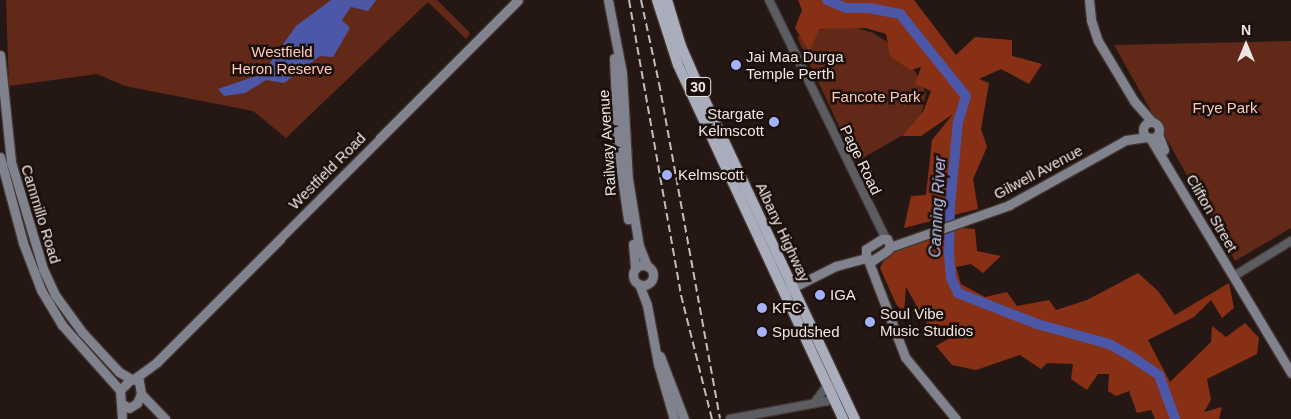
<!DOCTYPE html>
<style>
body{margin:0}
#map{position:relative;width:1291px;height:419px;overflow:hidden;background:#251814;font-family:Arial,sans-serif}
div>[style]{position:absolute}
.green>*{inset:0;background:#632918}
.forest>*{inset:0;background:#873015}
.water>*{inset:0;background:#4c58a7}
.river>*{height:10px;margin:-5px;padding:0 5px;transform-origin:5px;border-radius:5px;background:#4c58a7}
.roads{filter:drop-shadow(1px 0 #413531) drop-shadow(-1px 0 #413531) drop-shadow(0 1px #413531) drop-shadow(0 -1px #413531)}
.tertiary>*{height:8px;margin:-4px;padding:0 4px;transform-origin:4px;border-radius:4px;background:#5c5d63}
.secondary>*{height:9px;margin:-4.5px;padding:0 4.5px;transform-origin:4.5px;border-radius:4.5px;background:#80838d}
.secondary>.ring{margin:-4.5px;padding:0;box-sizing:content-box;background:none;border:9px solid #80838d;border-radius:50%}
.trunk>*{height:10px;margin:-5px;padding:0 5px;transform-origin:5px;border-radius:5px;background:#a9adbc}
.rail>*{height:2px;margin-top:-1px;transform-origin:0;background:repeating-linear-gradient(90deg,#c4bbb7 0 8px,transparent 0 12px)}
.dots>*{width:14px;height:14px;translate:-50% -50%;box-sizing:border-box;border:2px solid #1b0f0b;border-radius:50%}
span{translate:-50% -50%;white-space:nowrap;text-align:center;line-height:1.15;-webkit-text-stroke:5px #1b0f0b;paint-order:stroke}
.shield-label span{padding:1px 4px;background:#1b0f0b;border:1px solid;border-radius:4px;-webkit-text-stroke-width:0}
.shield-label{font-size:14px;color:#efe6e3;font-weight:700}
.park-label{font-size:15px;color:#fcc9ba}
.poi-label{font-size:15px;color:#efe6e3}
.left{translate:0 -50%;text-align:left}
.right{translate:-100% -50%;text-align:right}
.street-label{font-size:15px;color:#efe6e3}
.water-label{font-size:16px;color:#bdc8f3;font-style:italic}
.north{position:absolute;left:1221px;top:20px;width:50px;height:50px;-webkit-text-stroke:4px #1b0f0b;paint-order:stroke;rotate:0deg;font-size:14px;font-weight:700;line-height:20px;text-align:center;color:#efe6e3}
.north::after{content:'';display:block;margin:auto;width:18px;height:22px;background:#efe6e3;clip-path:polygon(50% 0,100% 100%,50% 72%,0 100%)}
</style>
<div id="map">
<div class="green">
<i style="clip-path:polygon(6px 0,437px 0,470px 33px,466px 39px,428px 2px,286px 138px,253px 111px,125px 86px,97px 74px,9px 86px)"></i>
<i style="clip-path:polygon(854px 27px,873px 33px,886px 41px,915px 71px,926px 93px,921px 117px,908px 132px,856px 162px,797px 37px,811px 30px)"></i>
<i style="clip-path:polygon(1291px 41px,1291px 228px,1235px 261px,1114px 45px)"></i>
</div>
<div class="forest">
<i style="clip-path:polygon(798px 0,914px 0,956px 55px,975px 37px,1012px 40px,1012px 56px,1042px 64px,1029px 84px,1001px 69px,979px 79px,989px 83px,981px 129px,987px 147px,973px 179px,978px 209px,904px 228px,911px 196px,926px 195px,932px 140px,953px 114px,921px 136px,902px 136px,923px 112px,931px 91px,915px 84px,921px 67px,910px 70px,890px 56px,886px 34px,866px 28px,820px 29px,809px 51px,795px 28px,802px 10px)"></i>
<i style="clip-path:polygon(962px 228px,975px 229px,977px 251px,1001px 256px,983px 273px,971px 264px,956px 267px,961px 284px,985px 297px,1007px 292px,1017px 306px,1049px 300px,1056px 310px,1087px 300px,1138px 273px,1158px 291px,1175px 315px,1229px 283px,1234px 308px,1222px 318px,1211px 300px,1194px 317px,1148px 340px,1170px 382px,1211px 342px,1212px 326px,1226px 337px,1245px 323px,1259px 338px,1257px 354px,1207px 379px,1211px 400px,1204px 412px,1222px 407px,1219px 419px,1155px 419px,1151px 410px,1137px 413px,1129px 391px,1116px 396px,1108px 391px,1109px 374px,1098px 374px,1087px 390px,1071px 379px,1073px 364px,1047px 363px,1041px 369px,1020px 355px,976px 370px,952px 365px,936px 346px,950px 338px,946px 328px,931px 331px,906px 287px,904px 312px,896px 304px,880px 268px,889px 251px)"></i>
</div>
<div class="water">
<i style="clip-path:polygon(331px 0,376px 0,368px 11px,351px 7px,342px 20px,350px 28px,333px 57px,320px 56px,284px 83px,266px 80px,245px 93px,224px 96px,218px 89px,262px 74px,296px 26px)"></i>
</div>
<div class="river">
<i style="left:827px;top:0;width:21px;rotate:23deg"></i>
<i style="left:846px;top:8px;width:23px"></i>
<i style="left:869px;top:8px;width:32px;rotate:11deg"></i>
<i style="left:900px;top:14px;width:105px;rotate:51.2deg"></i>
<i style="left:966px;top:96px;width:27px;rotate:107deg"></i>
<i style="left:958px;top:122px;width:83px;rotate:95.5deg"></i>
<i style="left:950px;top:205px;width:49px;rotate:91.2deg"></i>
<i style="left:949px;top:254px;width:24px;rotate:85deg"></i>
<i style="left:951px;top:278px;width:17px;rotate:65deg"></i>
<i style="left:958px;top:293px;width:85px;rotate:21.4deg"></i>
<i style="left:1037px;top:324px;width:75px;rotate:15.5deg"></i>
<i style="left:1109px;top:344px;width:26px;rotate:29deg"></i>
<i style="left:1132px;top:357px;width:32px;rotate:34deg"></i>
<i style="left:1159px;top:375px;width:47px;rotate:70deg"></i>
</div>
<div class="roads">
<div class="tertiary">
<i style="left:769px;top:0;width:266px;rotate:63.9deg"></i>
<i style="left:1234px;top:276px;width:67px;rotate:-31.6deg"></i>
<i style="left:815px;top:402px;width:20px;rotate:-53deg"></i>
<i style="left:730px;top:419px;width:99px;rotate:-10.5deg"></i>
<i style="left:827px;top:401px;width:9px;rotate:-32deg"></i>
<i style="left:835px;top:396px;width:15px;rotate:-90deg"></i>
</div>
<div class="secondary">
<i style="left:608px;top:0;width:74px;rotate:79.1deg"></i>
<i style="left:622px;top:73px;width:106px;rotate:86.8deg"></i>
<i style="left:628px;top:179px;width:68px;rotate:80.7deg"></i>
<i style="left:639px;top:246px;width:22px;rotate:68deg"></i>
<i style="left:1089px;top:0;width:20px;rotate:84deg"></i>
<i style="left:1091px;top:20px;width:22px;rotate:72deg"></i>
<i style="left:1098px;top:41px;width:70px;rotate:59deg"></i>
<i style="left:1134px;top:101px;width:28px;rotate:49deg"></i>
<i style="left:0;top:55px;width:108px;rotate:84.1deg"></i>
<i style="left:11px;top:162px;width:112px;rotate:73.3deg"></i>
<i style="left:43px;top:269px;width:29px;rotate:65deg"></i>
<i style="left:55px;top:295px;width:46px;rotate:53.9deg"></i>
<i style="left:82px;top:332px;width:54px;rotate:47.2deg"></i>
<i style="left:119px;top:372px;width:14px;rotate:30deg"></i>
<i style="left:614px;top:58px;width:92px;rotate:87.5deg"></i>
<i style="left:618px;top:150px;width:70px;rotate:81.8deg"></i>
<i class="ring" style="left:1143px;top:122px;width:7px;height:7px"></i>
<i style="left:1158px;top:134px;width:17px;rotate:69deg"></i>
<i style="left:1150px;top:138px;width:274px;rotate:59deg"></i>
<i style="left:0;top:157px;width:89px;rotate:75deg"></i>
<i style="left:23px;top:243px;width:50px;rotate:69deg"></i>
<i style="left:41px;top:290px;width:41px;rotate:59deg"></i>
<i style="left:62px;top:325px;width:87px;rotate:48.3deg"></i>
<i style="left:887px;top:239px;width:7px;rotate:63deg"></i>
<i style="left:890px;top:245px;width:5px;rotate:112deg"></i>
<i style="left:888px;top:250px;width:18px;rotate:146deg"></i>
<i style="left:873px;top:260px;width:7px;rotate:-164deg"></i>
<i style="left:866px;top:258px;width:9px;rotate:-90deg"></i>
<i style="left:866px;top:249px;width:19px;rotate:-32deg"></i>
<i style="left:882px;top:239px;width:5px"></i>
<i style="left:633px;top:244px;width:25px;rotate:85deg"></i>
<i style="left:890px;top:247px;width:126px;rotate:-19.4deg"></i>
<i style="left:1009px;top:205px;width:134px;rotate:-29.1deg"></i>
<i style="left:1126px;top:140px;width:21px;rotate:-8deg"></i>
<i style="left:868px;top:260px;width:104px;rotate:69.1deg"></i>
<i style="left:905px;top:357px;width:80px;rotate:50.6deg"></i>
<i class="ring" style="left:633px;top:265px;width:11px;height:11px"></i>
<i style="left:639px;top:284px;width:22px;rotate:69deg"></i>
<i style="left:647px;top:305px;width:60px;rotate:79.4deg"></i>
<i style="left:658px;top:364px;width:57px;rotate:73.8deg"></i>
<i style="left:788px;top:290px;width:54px;rotate:-26.6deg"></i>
<i style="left:836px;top:266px;width:31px;rotate:-15deg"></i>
<i style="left:660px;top:356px;width:67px;rotate:69.1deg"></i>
<i style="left:134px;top:379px;width:29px;rotate:-36deg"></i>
<i style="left:157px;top:362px;width:511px;rotate:-45.08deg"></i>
<i style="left:141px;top:394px;width:35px;rotate:46deg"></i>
<i style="left:121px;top:403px;width:9px;rotate:32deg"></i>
<i style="left:129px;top:408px;width:9px;rotate:-32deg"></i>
<i style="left:137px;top:403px;width:10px;rotate:-66deg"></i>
<i style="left:141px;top:394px;width:13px;rotate:-99deg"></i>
<i style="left:139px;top:381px;width:8px;rotate:-166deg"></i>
<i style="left:131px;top:379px;width:16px;rotate:135deg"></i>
<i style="left:120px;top:390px;width:27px;rotate:86deg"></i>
</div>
<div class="trunk">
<i style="left:657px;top:0;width:68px;rotate:72.1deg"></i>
<i style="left:678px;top:65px;width:391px;rotate:65deg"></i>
<i style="left:667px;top:0;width:48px;rotate:73.1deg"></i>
<i style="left:681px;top:46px;width:48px;rotate:66.6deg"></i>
<i style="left:700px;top:90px;width:364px;rotate:64.8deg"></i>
</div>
</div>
<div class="rail">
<i style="left:629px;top:0;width:300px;rotate:80deg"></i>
<i style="left:681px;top:295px;width:128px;rotate:76deg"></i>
<i style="left:641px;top:0;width:85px;rotate:77.8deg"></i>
<i style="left:659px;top:83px;width:341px;rotate:79.7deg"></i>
</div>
<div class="dots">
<i style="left:736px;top:65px;background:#a2b2fd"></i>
<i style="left:774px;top:122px;background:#a2b2fd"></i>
<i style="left:667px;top:175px;background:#a2b2fd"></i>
<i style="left:820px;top:295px;background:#a2b2fd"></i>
<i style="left:762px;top:308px;background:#a2b2fd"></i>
<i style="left:870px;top:322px;background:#a2b2fd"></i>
<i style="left:762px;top:332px;background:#a2b2fd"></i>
</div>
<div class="shield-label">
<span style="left:698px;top:87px">30</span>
</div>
<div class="park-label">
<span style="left:282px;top:60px">Westfield<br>Heron Reserve</span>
<span style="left:876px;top:97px">Fancote Park</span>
<span style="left:1225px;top:108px">Frye Park</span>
</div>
<div class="poi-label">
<span class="left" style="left:746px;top:65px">Jai Maa Durga<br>Temple Perth</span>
<span class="right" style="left:764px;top:122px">Stargate<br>Kelmscott</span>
<span class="left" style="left:678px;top:175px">Kelmscott</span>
<span class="left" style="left:830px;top:295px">IGA</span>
<span class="left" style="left:772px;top:308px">KFC</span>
<span class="left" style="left:880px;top:322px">Soul Vibe<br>Music Studios</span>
<span class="left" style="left:772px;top:332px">Spudshed</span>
</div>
<div class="street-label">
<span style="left:607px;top:143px;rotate:-94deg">Railway Avenue</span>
<span style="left:861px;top:160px;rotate:64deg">Page Road</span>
<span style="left:327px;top:171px;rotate:-45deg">Westfield Road</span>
<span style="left:1038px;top:172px;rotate:-28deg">Gilwell Avenue</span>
<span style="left:1212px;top:213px;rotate:60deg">Clifton Street</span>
<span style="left:41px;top:214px;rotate:73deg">Cammillo Road</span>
<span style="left:783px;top:232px;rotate:65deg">Albany Highway</span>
</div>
<div class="water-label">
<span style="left:938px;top:207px;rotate:-87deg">Canning River</span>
</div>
<div class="north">N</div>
</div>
